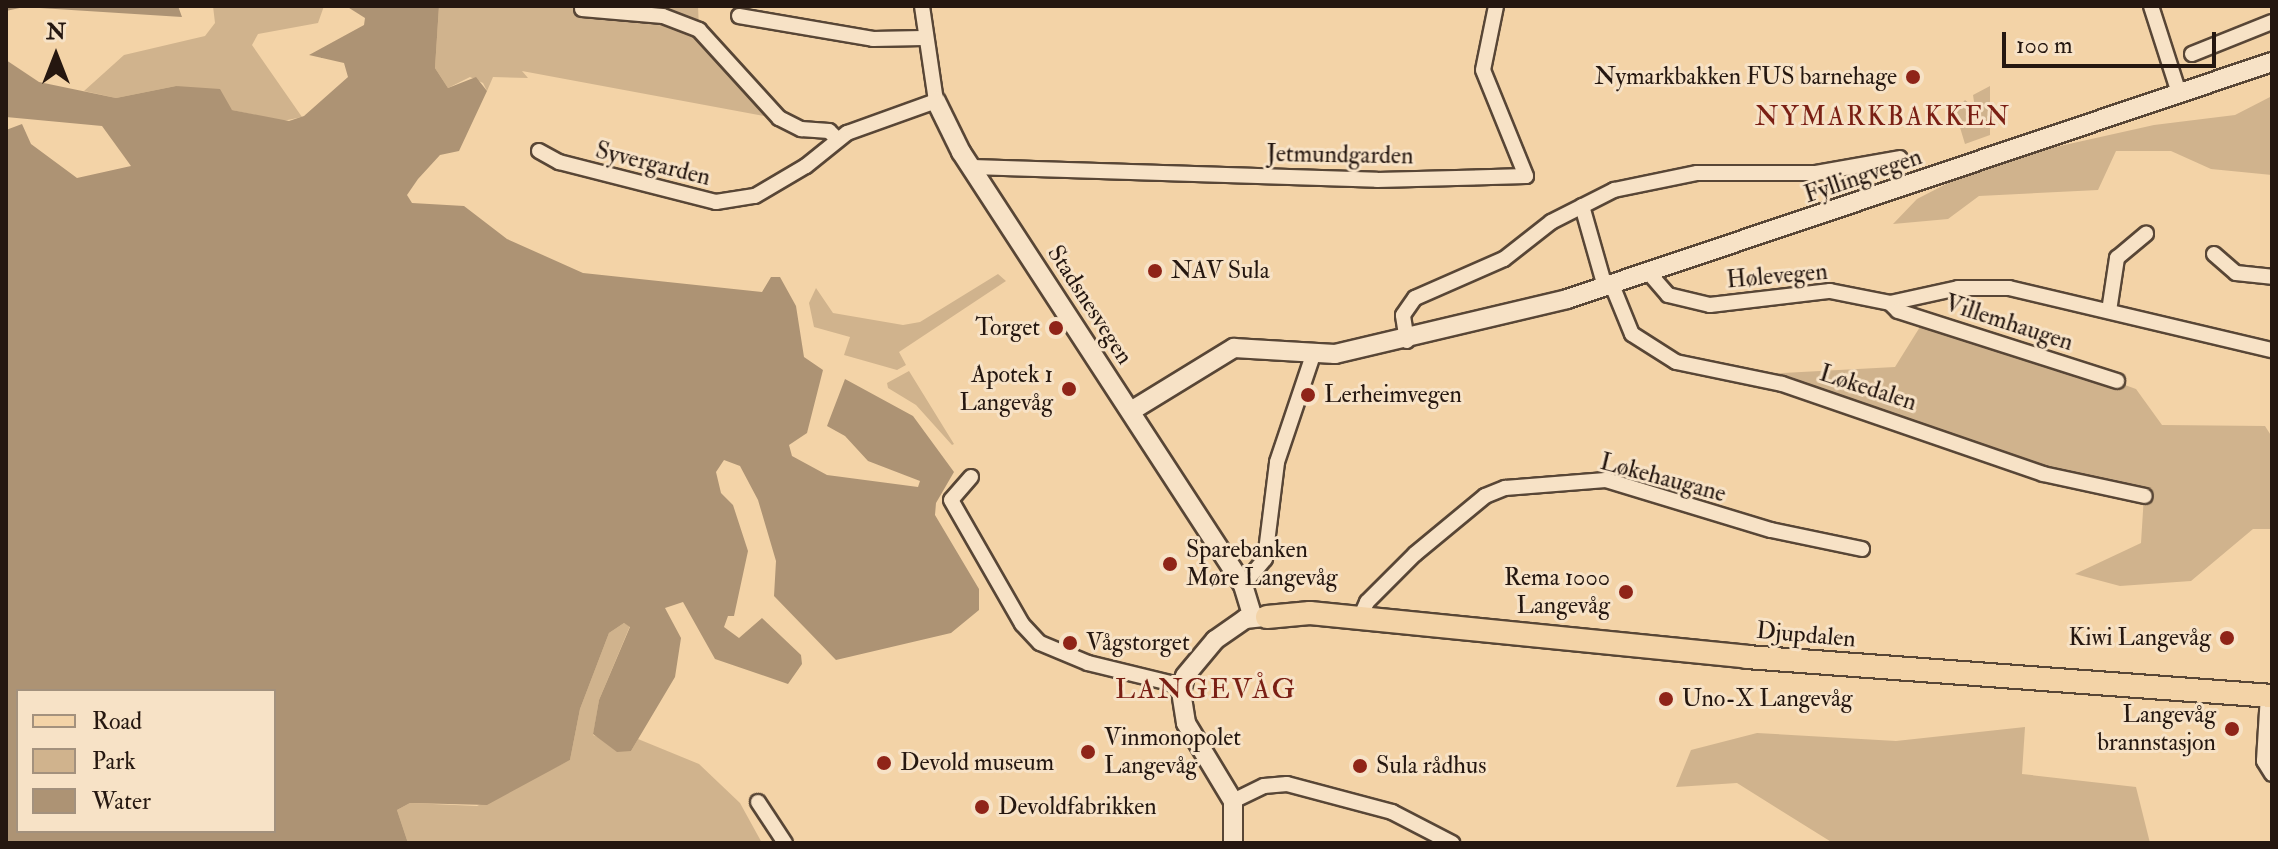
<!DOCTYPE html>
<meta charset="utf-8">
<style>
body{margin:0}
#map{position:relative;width:2278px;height:849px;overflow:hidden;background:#f3d3a7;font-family:"IM FELL Double Pica",serif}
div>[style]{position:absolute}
.green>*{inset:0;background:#d0b38d}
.water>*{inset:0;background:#ad9374}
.roads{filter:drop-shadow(2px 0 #584636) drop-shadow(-2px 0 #584636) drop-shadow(0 2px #584636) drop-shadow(0 -2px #584636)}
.minor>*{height:14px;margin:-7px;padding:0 7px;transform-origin:7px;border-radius:7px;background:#f7e2c6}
.tertiary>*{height:18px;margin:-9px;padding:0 9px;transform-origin:9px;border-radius:9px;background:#f7e2c6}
.primary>*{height:22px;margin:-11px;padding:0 11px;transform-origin:11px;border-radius:11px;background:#f3d3a7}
.dots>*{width:22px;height:22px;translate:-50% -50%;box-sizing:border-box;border:4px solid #f7e2c6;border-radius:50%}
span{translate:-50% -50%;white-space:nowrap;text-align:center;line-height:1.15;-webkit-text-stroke:6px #f7e2c6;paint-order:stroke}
.poi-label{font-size:24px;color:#251710}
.right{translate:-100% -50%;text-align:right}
.left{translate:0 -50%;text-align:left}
.street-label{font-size:24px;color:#251710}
.neighbourhood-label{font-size:26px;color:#7a1f14;letter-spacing:2px}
.quarter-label{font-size:28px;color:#7a1f14;letter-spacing:2px}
.frame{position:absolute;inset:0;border:8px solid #251710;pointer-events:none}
.legend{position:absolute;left:16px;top:689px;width:260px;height:144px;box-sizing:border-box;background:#f7e2c6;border:2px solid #a3917d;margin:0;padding:10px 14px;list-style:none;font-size:24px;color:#251710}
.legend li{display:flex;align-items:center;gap:16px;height:40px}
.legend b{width:40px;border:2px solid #a3917d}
.north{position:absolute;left:16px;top:16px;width:80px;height:80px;-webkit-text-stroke:6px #f7e2c6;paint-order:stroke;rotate:0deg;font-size:22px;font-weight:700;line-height:32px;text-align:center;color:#251710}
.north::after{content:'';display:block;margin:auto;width:28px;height:36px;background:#251710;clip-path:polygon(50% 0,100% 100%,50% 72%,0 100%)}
.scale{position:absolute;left:2002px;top:32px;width:214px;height:36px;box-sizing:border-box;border:4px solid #251710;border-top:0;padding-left:10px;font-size:24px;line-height:28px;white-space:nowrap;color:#251710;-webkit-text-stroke:6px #f7e2c6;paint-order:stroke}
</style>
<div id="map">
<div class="green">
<i style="clip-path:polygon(213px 6px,324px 6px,318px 23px,258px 34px,252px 45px,302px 117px,283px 121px,232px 110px,176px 86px,116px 98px,84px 91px,124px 55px,205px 36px,215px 23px)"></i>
<i style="clip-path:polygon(439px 6px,698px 6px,699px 29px,775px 118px,522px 71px,528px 78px,493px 77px,487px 91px,483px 83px,470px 77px,448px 88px,435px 68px)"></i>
<i style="clip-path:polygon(1990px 86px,1990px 135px,1965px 144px,1955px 111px,1965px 100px,1975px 108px,1973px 95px)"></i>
<i style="clip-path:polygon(2272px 96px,2272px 175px,2211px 169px,2171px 151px,2116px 151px,2098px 190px,1979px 196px,1948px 219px,1893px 224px,1917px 199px,1989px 162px,2154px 125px,2235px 115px)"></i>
<i style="clip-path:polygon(998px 274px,1006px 281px,899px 352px,906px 365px,897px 370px,844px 355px,850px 337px,814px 327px,809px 303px,816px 288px,833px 313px,903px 325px,920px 322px)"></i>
<i style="clip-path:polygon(1928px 314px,2136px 389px,2162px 425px,2265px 426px,2272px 437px,2272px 529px,2253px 529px,2191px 581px,2120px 586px,2075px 574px,2141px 543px,2144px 495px,2046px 475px,1765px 374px,1895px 367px)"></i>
<i style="clip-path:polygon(909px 371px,954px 444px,952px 445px,916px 405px,888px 388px,887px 383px)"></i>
<i style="clip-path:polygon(624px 623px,630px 626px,599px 700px,593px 735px,631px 751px,638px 739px,699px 764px,740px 803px,762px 843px,408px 843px,397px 810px,410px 803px,477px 806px,570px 760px,580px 709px,609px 633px)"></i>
<i style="clip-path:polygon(2025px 727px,2022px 774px,2136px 787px,2150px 843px,1833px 843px,1737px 783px,1676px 787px,1691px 750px,1757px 733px,1896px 741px)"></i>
</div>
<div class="water">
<i style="clip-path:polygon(6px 6px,178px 6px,182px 17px,24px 7px,6px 11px)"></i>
<i style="clip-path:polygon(evenodd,346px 6px,439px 6px,435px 68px,448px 88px,476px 77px,487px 91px,459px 151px,440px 155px,418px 179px,407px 195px,412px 203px,464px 206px,507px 239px,583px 273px,762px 292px,771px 277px,780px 277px,796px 306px,804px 357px,823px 370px,807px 433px,789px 445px,792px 456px,827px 475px,918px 487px,920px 481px,868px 461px,845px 436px,827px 426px,845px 379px,913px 416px,954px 472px,936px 503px,935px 515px,979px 589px,979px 610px,951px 633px,836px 660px,774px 596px,776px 561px,758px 500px,740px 466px,724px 460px,716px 472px,721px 493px,733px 505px,748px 551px,734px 616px,728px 616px,724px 627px,739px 638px,762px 618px,801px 655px,802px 664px,788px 684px,715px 659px,683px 602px,665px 608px,681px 638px,675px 677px,631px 751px,617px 752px,593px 734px,599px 700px,630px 627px,624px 623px,609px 633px,580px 709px,570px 760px,487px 805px,410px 803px,397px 810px,408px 843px,6px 843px,6px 130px,22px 124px,31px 144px,77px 178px,131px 166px,102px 126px,6px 117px,6px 60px,39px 82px,116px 98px,176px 86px,220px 89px,232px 110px,289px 121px,304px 116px,348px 77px,344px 63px,309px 55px,364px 25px,365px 18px,346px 6px,18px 691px,274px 691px,274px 831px,18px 831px,18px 691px)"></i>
</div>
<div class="roads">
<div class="minor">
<i style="left:2151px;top:6px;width:91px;rotate:72.2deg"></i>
<i style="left:582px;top:9px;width:81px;rotate:4.9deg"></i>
<i style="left:663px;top:16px;width:39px;rotate:21deg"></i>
<i style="left:699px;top:30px;width:119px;rotate:47.7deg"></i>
<i style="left:779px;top:118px;width:25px;rotate:27deg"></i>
<i style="left:801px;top:129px;width:28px;rotate:4deg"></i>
<i style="left:829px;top:131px;width:11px;rotate:45deg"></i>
<i style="left:739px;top:16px;width:136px;rotate:9.7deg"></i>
<i style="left:873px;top:39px;width:50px;rotate:-1.1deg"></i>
<i style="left:2192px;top:54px;width:86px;rotate:-21.8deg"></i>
<i style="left:539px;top:151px;width:23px;rotate:29deg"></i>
<i style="left:559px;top:162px;width:162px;rotate:14.3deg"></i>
<i style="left:716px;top:202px;width:39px;rotate:-9deg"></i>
<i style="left:755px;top:196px;width:59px;rotate:-30.5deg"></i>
<i style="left:806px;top:166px;width:53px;rotate:-38.8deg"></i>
<i style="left:847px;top:133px;width:95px;rotate:-19.8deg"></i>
<i style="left:936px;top:101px;width:96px;rotate:-98.4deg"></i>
<i style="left:972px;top:167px;width:405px;rotate:1.8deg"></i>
<i style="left:1377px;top:180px;width:149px;rotate:-1.5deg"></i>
<i style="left:1526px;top:176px;width:114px;rotate:-112.1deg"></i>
<i style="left:1483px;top:70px;width:65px;rotate:-78.5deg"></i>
<i style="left:1582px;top:206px;width:84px;rotate:74.1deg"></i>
<i style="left:2214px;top:254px;width:29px;rotate:41deg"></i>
<i style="left:2236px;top:273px;width:36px;rotate:6deg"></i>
<i style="left:1649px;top:273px;width:29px;rotate:49deg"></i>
<i style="left:1668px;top:295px;width:43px;rotate:13.4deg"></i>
<i style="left:1710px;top:305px;width:121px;rotate:-6.7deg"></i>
<i style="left:1830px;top:291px;width:61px;rotate:11.3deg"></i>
<i style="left:1890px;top:303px;width:70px;rotate:-12.4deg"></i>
<i style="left:1958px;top:288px;width:51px"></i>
<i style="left:2009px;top:288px;width:270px;rotate:13.3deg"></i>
<i style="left:1612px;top:285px;width:53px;rotate:67.8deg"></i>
<i style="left:1632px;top:334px;width:52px;rotate:32.5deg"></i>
<i style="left:1676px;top:362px;width:108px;rotate:11.7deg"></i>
<i style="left:1782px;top:384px;width:276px;rotate:19deg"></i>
<i style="left:2043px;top:474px;width:104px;rotate:12.2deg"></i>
<i style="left:1890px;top:303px;width:11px;rotate:45deg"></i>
<i style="left:1898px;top:311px;width:230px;rotate:17.7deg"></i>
<i style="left:2109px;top:311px;width:54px;rotate:-81.4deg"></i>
<i style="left:2117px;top:258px;width:38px;rotate:-40deg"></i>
<i style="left:1407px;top:341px;width:26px;rotate:-99deg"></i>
<i style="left:1403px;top:315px;width:21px;rotate:-55deg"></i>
<i style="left:1415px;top:298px;width:97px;rotate:-23.7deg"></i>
<i style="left:1504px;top:259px;width:60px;rotate:-38.2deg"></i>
<i style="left:1551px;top:222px;width:71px;rotate:-26.9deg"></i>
<i style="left:1614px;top:190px;width:85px;rotate:-11.6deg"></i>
<i style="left:1697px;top:173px;width:119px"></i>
<i style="left:1816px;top:173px;width:85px;rotate:-10.1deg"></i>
<i style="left:971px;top:477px;width:30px;rotate:131deg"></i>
<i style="left:951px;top:500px;width:143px;rotate:60.2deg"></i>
<i style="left:1022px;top:624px;width:26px;rotate:47deg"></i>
<i style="left:1040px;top:643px;width:52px;rotate:22.6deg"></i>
<i style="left:1088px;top:663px;width:97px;rotate:13.7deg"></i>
<i style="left:1243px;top:585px;width:34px;rotate:-50deg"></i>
<i style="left:1265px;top:559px;width:98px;rotate:-82.9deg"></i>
<i style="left:1277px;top:462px;width:113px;rotate:-71.4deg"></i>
<i style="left:1359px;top:620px;width:20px;rotate:-66deg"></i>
<i style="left:1367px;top:602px;width:68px;rotate:-45deg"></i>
<i style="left:1415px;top:554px;width:91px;rotate:-39.6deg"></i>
<i style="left:1485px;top:496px;width:22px;rotate:-22deg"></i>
<i style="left:1505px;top:488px;width:101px;rotate:-4.5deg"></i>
<i style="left:1606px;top:480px;width:172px;rotate:16.9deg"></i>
<i style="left:1771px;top:530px;width:93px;rotate:11.8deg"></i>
<i style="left:2268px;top:695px;width:66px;rotate:93.5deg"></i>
<i style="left:2264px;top:761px;width:15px;rotate:58deg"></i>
<i style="left:1233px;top:801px;width:34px;rotate:-26deg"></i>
<i style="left:1264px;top:786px;width:23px;rotate:-5deg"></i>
<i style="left:1287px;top:784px;width:109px;rotate:14.9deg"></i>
<i style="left:1392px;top:812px;width:68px;rotate:27.3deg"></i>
<i style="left:758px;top:802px;width:49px;rotate:56.6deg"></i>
</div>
<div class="tertiary">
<i style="left:936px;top:101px;width:57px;rotate:63.9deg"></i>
<i style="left:961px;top:152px;width:517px;rotate:56.93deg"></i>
<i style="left:1243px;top:585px;width:34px;rotate:73deg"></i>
<i style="left:1131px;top:411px;width:121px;rotate:-31.5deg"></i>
<i style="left:1234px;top:348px;width:101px;rotate:3.4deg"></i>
<i style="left:1335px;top:354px;width:238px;rotate:-13.3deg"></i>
<i style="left:1567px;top:299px;width:744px;rotate:-18.58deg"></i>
<i style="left:1233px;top:843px;width:42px;rotate:-90deg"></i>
<i style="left:1233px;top:801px;width:91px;rotate:-121.1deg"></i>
<i style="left:1186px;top:723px;width:31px;rotate:-99deg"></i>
<i style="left:1181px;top:692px;width:16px;rotate:-76deg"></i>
<i style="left:1185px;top:676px;width:47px;rotate:-50.2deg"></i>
<i style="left:1215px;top:640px;width:37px;rotate:-35deg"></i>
<i style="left:1245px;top:619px;width:19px;rotate:-6deg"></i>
</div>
<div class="primary">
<i style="left:1267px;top:617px;width:43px;rotate:-5.3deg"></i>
<i style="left:1310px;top:613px;width:439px;rotate:5.7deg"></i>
<i style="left:1747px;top:657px;width:526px;rotate:4.25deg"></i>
</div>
</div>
<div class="dots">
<i style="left:1913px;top:77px;background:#8f2418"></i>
<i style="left:1155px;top:271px;background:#8f2418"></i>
<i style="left:1056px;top:328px;background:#8f2418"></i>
<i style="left:1069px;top:389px;background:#8f2418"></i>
<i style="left:1308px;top:395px;background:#8f2418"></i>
<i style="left:1170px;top:564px;background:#8f2418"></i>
<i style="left:1626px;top:592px;background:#8f2418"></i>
<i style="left:2227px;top:638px;background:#8f2418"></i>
<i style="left:1070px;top:643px;background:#8f2418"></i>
<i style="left:1666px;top:699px;background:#8f2418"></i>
<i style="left:2232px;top:729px;background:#8f2418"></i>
<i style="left:1088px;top:752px;background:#8f2418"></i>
<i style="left:884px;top:763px;background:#8f2418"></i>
<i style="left:1360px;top:766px;background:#8f2418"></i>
<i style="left:982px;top:807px;background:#8f2418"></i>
</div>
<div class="poi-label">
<span class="right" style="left:1897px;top:77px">Nymarkbakken FUS barnehage</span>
<span class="left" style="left:1171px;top:271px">NAV Sula</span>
<span class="right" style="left:1040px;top:328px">Torget</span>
<span class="right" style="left:1053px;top:389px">Apotek 1<br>Langevåg</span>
<span class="left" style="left:1324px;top:395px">Lerheimvegen</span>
<span class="left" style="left:1186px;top:564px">Sparebanken<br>Møre Langevåg</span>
<span class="right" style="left:1610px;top:592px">Rema 1000<br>Langevåg</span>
<span class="right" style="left:2211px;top:638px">Kiwi Langevåg</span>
<span class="left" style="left:1086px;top:643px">Vågstorget</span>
<span class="left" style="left:1682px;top:699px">Uno-X Langevåg</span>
<span class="right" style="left:2216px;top:729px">Langevåg<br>brannstasjon</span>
<span class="left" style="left:1104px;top:752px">Vinmonopolet<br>Langevåg</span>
<span class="left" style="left:900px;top:763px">Devold museum</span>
<span class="left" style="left:1376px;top:766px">Sula rådhus</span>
<span class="left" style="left:998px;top:807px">Devoldfabrikken</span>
</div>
<div class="street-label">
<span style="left:1340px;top:155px;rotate:1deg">Jetmundgarden</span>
<span style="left:653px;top:164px;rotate:14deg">Syvergarden</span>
<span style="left:1863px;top:176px;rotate:-19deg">Fyllingvegen</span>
<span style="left:1777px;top:276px;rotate:-5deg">Hølevegen</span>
<span style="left:1090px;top:305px;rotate:57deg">Stadsnesvegen</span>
<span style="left:2009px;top:323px;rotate:18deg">Villemhaugen</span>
<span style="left:1868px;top:388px;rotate:18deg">Løkedalen</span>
<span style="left:1663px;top:478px;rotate:15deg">Løkehaugane</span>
<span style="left:1806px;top:635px;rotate:5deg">Djupdalen</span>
</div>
<div class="neighbourhood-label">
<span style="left:1883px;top:118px">NYMARKBAKKEN</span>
</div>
<div class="quarter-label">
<span style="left:1206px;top:690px">LANGEVÅG</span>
</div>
<div class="frame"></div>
<ul class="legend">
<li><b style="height:10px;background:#f3d3a7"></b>Road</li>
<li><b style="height:22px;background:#d0b38d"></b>Park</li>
<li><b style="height:22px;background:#ad9374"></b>Water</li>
</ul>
<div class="north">N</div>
<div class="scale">100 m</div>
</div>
